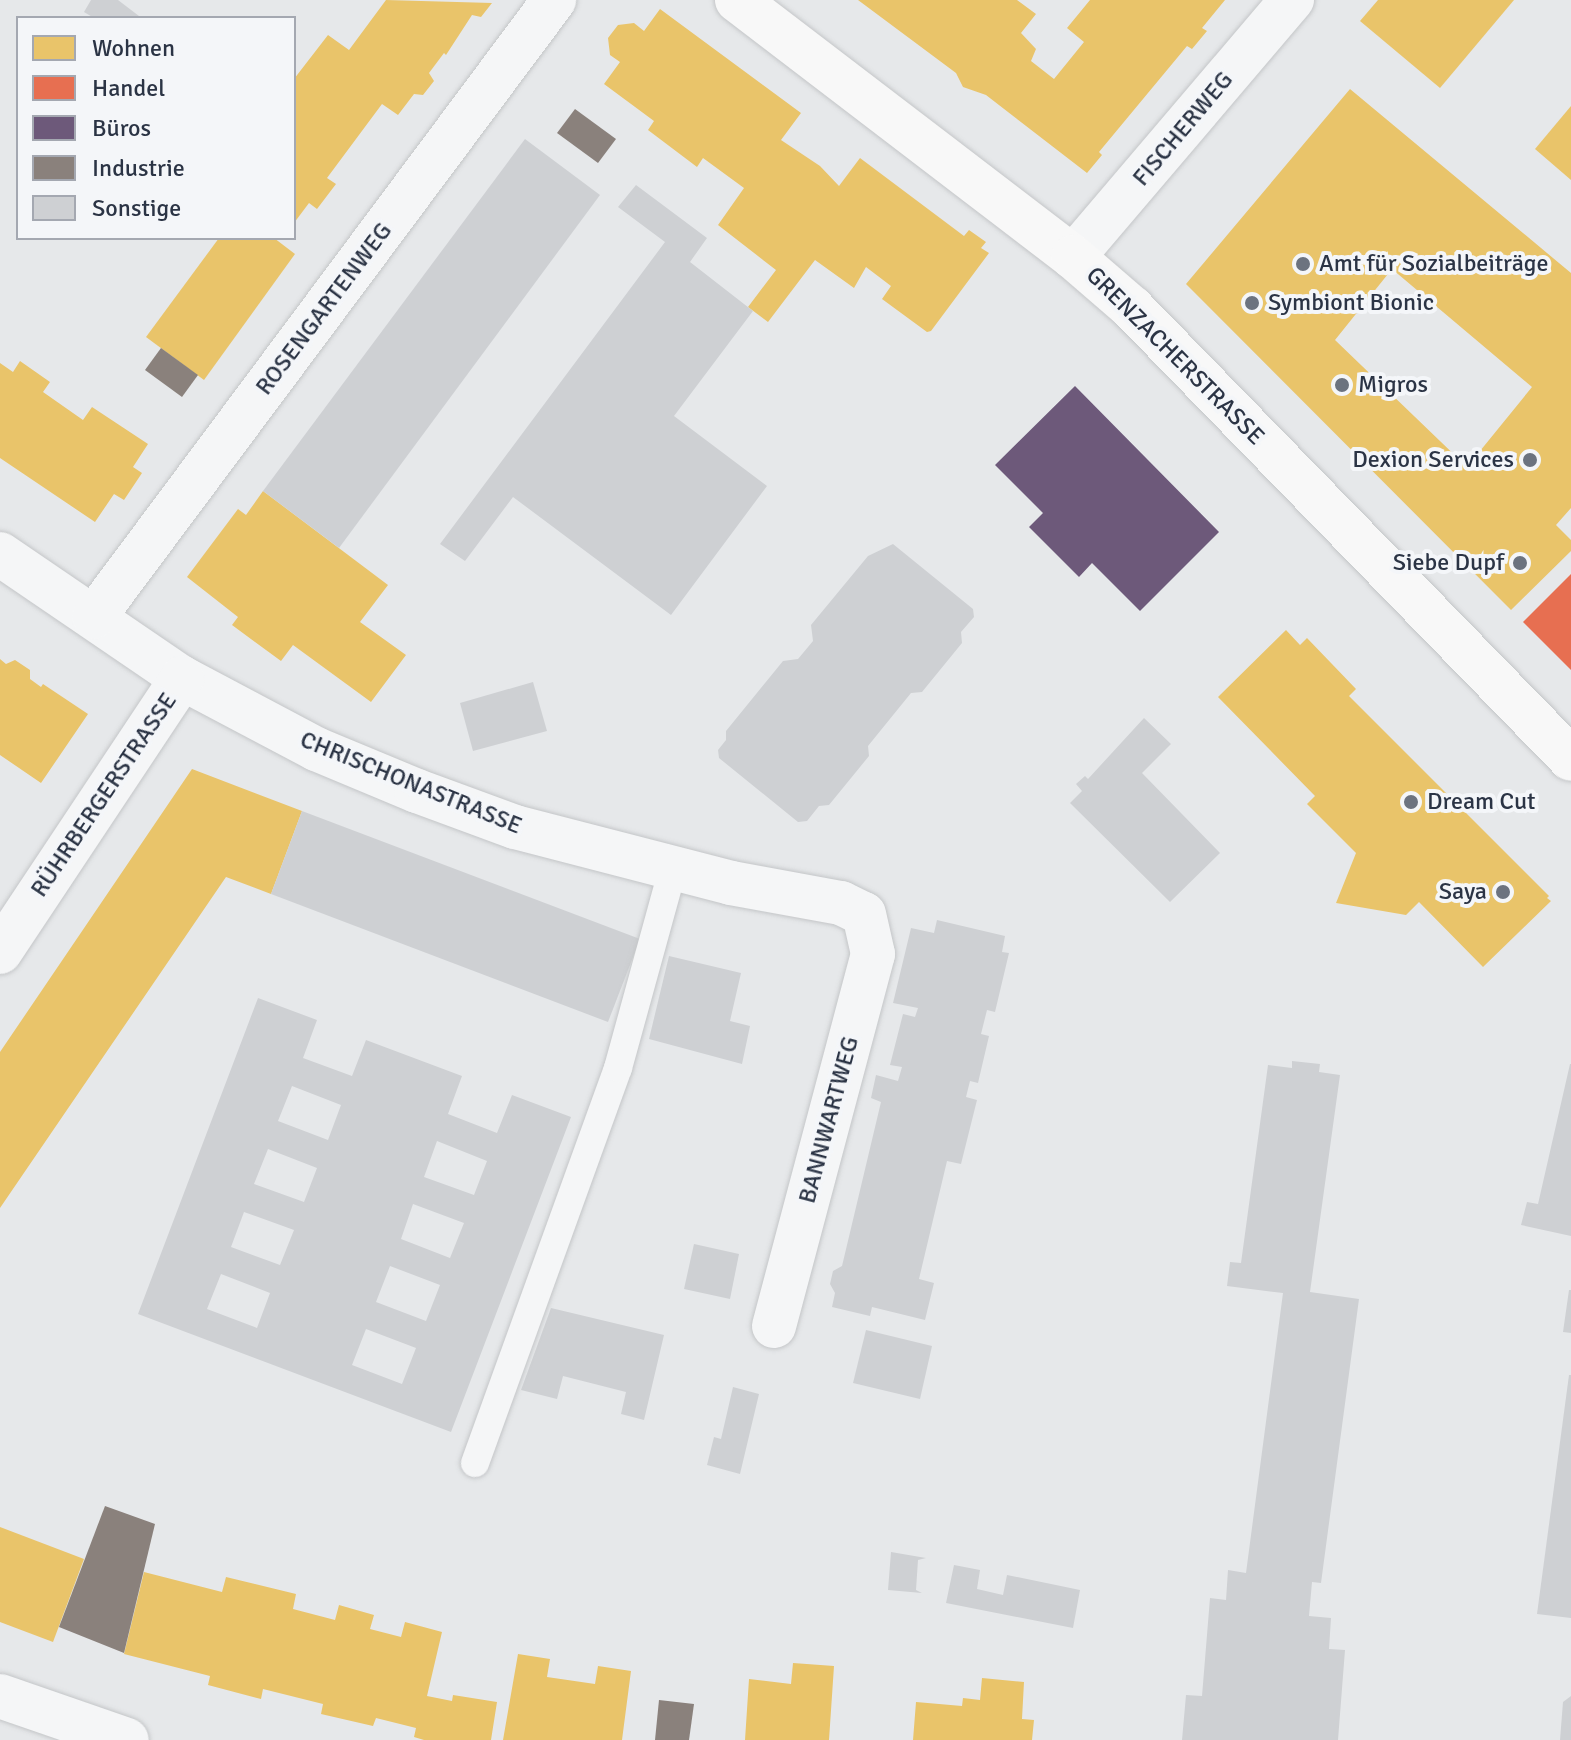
<!DOCTYPE html>
<meta charset="utf-8">
<style>
body{margin:0}
#map{position:relative;width:1571px;height:1740px;overflow:hidden;background:#e6e8ea;font-family:Signika,sans-serif}
div>[style]{position:absolute}
.homes>*{inset:0;background:#e9c46a}
.shops>*{inset:0;background:#e76f51}
.offices>*{inset:0;background:#6d597a}
.industry>*{inset:0;background:#8a817c}
.building>*{inset:0;background:#ced0d3}
.roads{filter:drop-shadow(0 0 2px #c4c6c8) drop-shadow(0 0 2px #c4c6c8)}
.service>*{height:28px;margin:-14px;padding:0 14px;transform-origin:14px;border-radius:14px;background:#f5f6f7}
.minor>*{height:44px;margin:-22px;padding:0 22px;transform-origin:22px;border-radius:22px;background:#f5f6f7}
.secondary>*{height:44px;margin:-22px;padding:0 22px;transform-origin:22px;border-radius:22px;background:#f8f8f8}
.dots>*{width:22px;height:22px;translate:-50% -50%;box-sizing:border-box;border:4px solid #f4f6f9;border-radius:50%}
span{translate:-50% -50%;white-space:nowrap;text-align:center;line-height:1.15;-webkit-text-stroke:8px #f4f6f9;paint-order:stroke}
.street-label{font-size:24px;color:#2b3445}
.poi-label{font-size:24px;color:#2b3445}
.left{translate:0 -50%;text-align:left}
.right{translate:-100% -50%;text-align:right}
.legend{position:absolute;left:16px;top:16px;width:280px;height:224px;box-sizing:border-box;background:#f4f6f9;border:2px solid #a4a8b1;margin:0;padding:10px 14px;list-style:none;font-size:24px;color:#2b3445}
.legend li{display:flex;align-items:center;gap:16px;height:40px}
.legend b{width:40px;border:2px solid #a4a8b1}
</style>
<div id="map">
<div class="homes">
<div style="clip-path:polygon(386px 0,492px 3px,481px 17px,472px 15px,446px 55px,444px 53px,429px 73px,434px 81px,423px 95px,414px 94px,398px 115px,382px 104px,327px 178px,336px 184px,317px 209px,309px 203px,294px 223px,294px 79px,328px 35px,349px 50px)"></div>
<div style="clip-path:polygon(858px 0,1017px 0,1036px 14px,1021px 33px,1036px 49px,1031px 61px,1054px 79px,1084px 42px,1067px 28px,1090px 0,1225px 0,1202px 28px,1207px 31px,1192px 49px,1187px 46px,1099px 152px,1102px 155px,1087px 173px,986px 95px,963px 87px,956px 73px)"></div>
<div style="clip-path:polygon(1378px 0,1514px 0,1440px 88px,1360px 21px)"></div>
<div style="clip-path:polygon(660px 9px,801px 113px,781px 140px,820px 166px,839px 186px,860px 158px,964px 236px,969px 230px,986px 242px,981px 248px,989px 253px,931px 331px,927px 332px,882px 299px,891px 286px,866px 267px,854px 288px,815px 260px,768px 322px,748px 307px,776px 270px,718px 225px,744px 188px,703px 158px,697px 167px,648px 130px,654px 121px,604px 84px,620px 62px,610px 55px,608px 38px,618px 25px,634px 23px,644px 31px)"></div>
<div style="clip-path:polygon(evenodd,1350px 89px,1571px 273px,1571px 508px,1556px 525px,1571px 540px,1571px 551px,1511px 610px,1186px 284px,1350px 89px,1392px 269px,1532px 387px,1467px 467px,1335px 340px,1392px 269px)"></div>
<div style="clip-path:polygon(1571px 106px,1571px 180px,1535px 149px)"></div>
<div style="clip-path:polygon(219px 238px,274px 238px,295px 254px,204px 380px,146px 337px)"></div>
<div style="clip-path:polygon(20px 361px,50px 382px,43px 392px,83px 420px,92px 407px,148px 444px,133px 467px,142px 473px,124px 500px,114px 494px,95px 522px,0 458px,0 363px,13px 372px)"></div>
<div style="clip-path:polygon(263px 491px,388px 585px,360px 622px,406px 655px,371px 702px,293px 645px,281px 661px,232px 625px,238px 617px,187px 577px,238px 509px,246px 515px)"></div>
<div style="clip-path:polygon(1286px 630px,1300px 645px,1307px 638px,1356px 689px,1349px 696px,1549px 896px,1547px 898px,1551px 901px,1483px 967px,1419px 902px,1406px 915px,1336px 903px,1356px 853px,1307px 804px,1315px 796px,1218px 697px)"></div>
<div style="clip-path:polygon(0 659px,6px 664px,15px 660px,30px 670px,30px 679px,41px 687px,43px 684px,88px 714px,41px 783px,0 755px)"></div>
<div style="clip-path:polygon(192px 769px,302px 811px,271px 894px,226px 877px,0 1208px,0 1052px)"></div>
<div style="clip-path:polygon(0 1527px,84px 1559px,53px 1642px,0 1622px)"></div>
<div style="clip-path:polygon(144px 1572px,222px 1592px,226px 1577px,296px 1594px,293px 1609px,335px 1620px,339px 1605px,374px 1615px,370px 1629px,401px 1637px,405px 1622px,442px 1632px,427px 1696px,452px 1701px,453px 1695px,497px 1702px,491px 1740px,424px 1740px,414px 1737px,416px 1728px,376px 1718px,373px 1726px,321px 1714px,323px 1704px,263px 1689px,261px 1699px,208px 1685px,210px 1676px,124px 1654px)"></div>
<div style="clip-path:polygon(518px 1654px,550px 1659px,547px 1677px,595px 1684px,598px 1666px,631px 1671px,622px 1740px,503px 1740px)"></div>
<div style="clip-path:polygon(793px 1663px,834px 1666px,829px 1740px,745px 1740px,749px 1679px,791px 1684px)"></div>
<div style="clip-path:polygon(982px 1678px,1024px 1682px,1022px 1719px,1034px 1720px,1032px 1740px,913px 1740px,916px 1702px,962px 1706px,963px 1698px,980px 1700px)"></div>
</div>
<div class="shops">
<div style="clip-path:polygon(1571px 574px,1571px 670px,1523px 622px)"></div>
</div>
<div class="offices">
<div style="clip-path:polygon(1075px 386px,1219px 532px,1140px 611px,1092px 563px,1079px 577px,1029px 527px,1043px 513px,995px 465px)"></div>
</div>
<div class="industry">
<div style="clip-path:polygon(575px 109px,616px 139px,598px 163px,557px 133px)"></div>
<div style="clip-path:polygon(161px 348px,198px 375px,182px 397px,145px 370px)"></div>
<div style="clip-path:polygon(105px 1506px,155px 1524px,124px 1653px,59px 1627px)"></div>
<div style="clip-path:polygon(659px 1700px,694px 1704px,689px 1740px,655px 1740px)"></div>
</div>
<div class="building">
<div style="clip-path:polygon(91px 0,118px 0,139px 16px,94px 18px,84px 12px)"></div>
<div style="clip-path:polygon(525px 139px,600px 195px,339px 548px,263px 491px)"></div>
<div style="clip-path:polygon(636px 185px,707px 238px,690px 262px,753px 311px,674px 416px,767px 486px,671px 615px,513px 497px,465px 561px,440px 544px,665px 242px,618px 207px)"></div>
<div style="clip-path:polygon(893px 544px,973px 609px,974px 617px,961px 632px,962px 643px,922px 692px,911px 693px,868px 746px,869px 756px,829px 805px,819px 806px,807px 821px,798px 822px,719px 758px,718px 750px,726px 740px,726px 731px,783px 661px,798px 659px,813px 641px,811px 625px,868px 556px)"></div>
<div style="clip-path:polygon(533px 682px,547px 731px,473px 751px,460px 703px)"></div>
<div style="clip-path:polygon(1144px 718px,1171px 744px,1142px 773px,1220px 853px,1170px 902px,1070px 803px,1082px 791px,1076px 784px,1085px 776px,1088px 779px)"></div>
<div style="clip-path:polygon(302px 811px,640px 939px,608px 1022px,271px 894px)"></div>
<div style="clip-path:polygon(937px 920px,1005px 936px,1002px 952px,1009px 953px,995px 1012px,987px 1010px,981px 1034px,989px 1036px,978px 1083px,970px 1081px,966px 1097px,977px 1100px,961px 1164px,947px 1161px,919px 1279px,934px 1283px,925px 1320px,872px 1307px,870px 1316px,832px 1307px,835px 1293px,830px 1284px,833px 1271px,842px 1266px,881px 1102px,871px 1098px,876px 1075px,898px 1081px,902px 1067px,890px 1065px,903px 1014px,915px 1017px,918px 1008px,893px 1003px,911px 928px,934px 933px)"></div>
<div style="clip-path:polygon(669px 956px,741px 973px,730px 1021px,750px 1026px,742px 1064px,649px 1039px)"></div>
<div style="clip-path:polygon(evenodd,258px 998px,317px 1020px,303px 1058px,352px 1076px,366px 1040px,462px 1076px,448px 1114px,497px 1133px,512px 1095px,571px 1117px,451px 1432px,138px 1314px,258px 998px,292px 1086px,341px 1105px,328px 1140px,278px 1121px,292px 1086px,258px 998px,437px 1141px,487px 1161px,474px 1195px,424px 1177px,437px 1141px,258px 998px,268px 1149px,317px 1168px,304px 1202px,254px 1184px,268px 1149px,258px 998px,413px 1204px,464px 1223px,450px 1258px,401px 1239px,413px 1204px,258px 998px,244px 1212px,294px 1230px,280px 1265px,231px 1247px,244px 1212px,258px 998px,390px 1266px,440px 1285px,426px 1321px,376px 1302px,390px 1266px,258px 998px,221px 1274px,270px 1293px,257px 1328px,207px 1309px,221px 1274px,258px 998px,366px 1329px,416px 1348px,402px 1384px,352px 1365px,366px 1329px)"></div>
<div style="clip-path:polygon(1292px 1061px,1320px 1064px,1319px 1072px,1340px 1075px,1310px 1292px,1359px 1299px,1321px 1583px,1312px 1582px,1309px 1616px,1331px 1618px,1329px 1649px,1345px 1650px,1338px 1740px,1182px 1740px,1186px 1695px,1202px 1696px,1210px 1598px,1226px 1600px,1228px 1570px,1246px 1573px,1283px 1293px,1227px 1286px,1230px 1262px,1241px 1263px,1268px 1065px,1292px 1068px)"></div>
<div style="clip-path:polygon(1570px 1064px,1571px 1064px,1571px 1236px,1521px 1225px,1527px 1202px,1538px 1204px)"></div>
<div style="clip-path:polygon(694px 1244px,739px 1254px,730px 1299px,684px 1289px)"></div>
<div style="clip-path:polygon(1569px 1290px,1571px 1290px,1571px 1333px,1563px 1332px)"></div>
<div style="clip-path:polygon(551px 1308px,664px 1335px,644px 1420px,621px 1414px,626px 1392px,563px 1376px,557px 1399px,521px 1390px)"></div>
<div style="clip-path:polygon(866px 1330px,932px 1346px,920px 1399px,853px 1383px)"></div>
<div style="clip-path:polygon(1569px 1375px,1571px 1375px,1571px 1618px,1537px 1614px)"></div>
<div style="clip-path:polygon(733px 1387px,759px 1394px,740px 1474px,707px 1465px,714px 1437px,721px 1439px)"></div>
<div style="clip-path:polygon(891px 1552px,926px 1558px,918px 1560px,916px 1590px,922px 1593px,888px 1590px)"></div>
<div style="clip-path:polygon(954px 1565px,980px 1570px,977px 1589px,1003px 1595px,1007px 1575px,1080px 1590px,1073px 1628px,946px 1603px)"></div>
<div style="clip-path:polygon(1571px 1696px,1571px 1740px,1560px 1740px,1563px 1702px)"></div>
</div>
<div class="roads">
<div class="service">
<div style="left:475px;top:1463px;width:420px;rotate:-70.1deg"></div>
<div style="left:618px;top:1068px;width:206px;rotate:-74.6deg"></div>
</div>
<div class="minor">
<div style="left:1073px;top:257px;width:338px;rotate:-49.6deg"></div>
<div style="left:0;top:554px;width:220px;rotate:34.3deg"></div>
<div style="left:182px;top:678px;width:152px;rotate:27.9deg"></div>
<div style="left:316px;top:749px;width:109px;rotate:22.6deg"></div>
<div style="left:417px;top:791px;width:104px;rotate:20.2deg"></div>
<div style="left:515px;top:827px;width:223px;rotate:14.5deg"></div>
<div style="left:731px;top:883px;width:112px;rotate:10.3deg"></div>
<div style="left:841px;top:903px;width:25px;rotate:26deg"></div>
<div style="left:864px;top:914px;width:41px;rotate:77.3deg"></div>
<div style="left:873px;top:954px;width:385px;rotate:104.9deg"></div>
<div style="left:94px;top:617px;width:770px;rotate:-53.29deg"></div>
<div style="left:0;top:952px;width:329px;rotate:-56.4deg"></div>
<div style="left:0;top:1696px;width:134px;rotate:19.1deg"></div>
</div>
<div class="secondary">
<div style="left:737px;top:0;width:423px;rotate:37.4deg"></div>
<div style="left:1073px;top:257px;width:78px;rotate:40.8deg"></div>
<div style="left:1132px;top:308px;width:629px;rotate:45.77deg"></div>
</div>
</div>
<div class="dots">
<div style="left:1303px;top:264px;background:#6c737f"></div>
<div style="left:1252px;top:303px;background:#6c737f"></div>
<div style="left:1342px;top:385px;background:#6c737f"></div>
<div style="left:1530px;top:460px;background:#6c737f"></div>
<div style="left:1520px;top:563px;background:#6c737f"></div>
<div style="left:1411px;top:802px;background:#6c737f"></div>
<div style="left:1503px;top:892px;background:#6c737f"></div>
</div>
<div class="street-label">
<span style="left:1183px;top:129px;rotate:-50deg">FISCHERWEG</span>
<span style="left:324px;top:309px;rotate:-53deg">ROSENGARTENWEG</span>
<span style="left:1175px;top:356px;rotate:45deg">GRENZACHERSTRASSE</span>
<span style="left:411px;top:783px;rotate:22deg">CHRISCHONASTRASSE</span>
<span style="left:104px;top:795px;rotate:-56deg">RÜHRBERGERSTRASSE</span>
<span style="left:829px;top:1120px;rotate:-75deg">BANNWARTWEG</span>
</div>
<div class="poi-label">
<span class="left" style="left:1319px;top:264px">Amt für Sozialbeiträge</span>
<span class="left" style="left:1268px;top:303px">Symbiont Bionic</span>
<span class="left" style="left:1358px;top:385px">Migros</span>
<span class="right" style="left:1514px;top:460px">Dexion Services</span>
<span class="right" style="left:1504px;top:563px">Siebe Dupf</span>
<span class="left" style="left:1427px;top:802px">Dream Cut</span>
<span class="right" style="left:1487px;top:892px">Saya</span>
</div>
<ul class="legend">
<li><b style="height:22px;background:#e9c46a"></b>Wohnen</li>
<li><b style="height:22px;background:#e76f51"></b>Handel</li>
<li><b style="height:22px;background:#6d597a"></b>Büros</li>
<li><b style="height:22px;background:#8a817c"></b>Industrie</li>
<li><b style="height:22px;background:#ced0d3"></b>Sonstige</li>
</ul>
</div>
